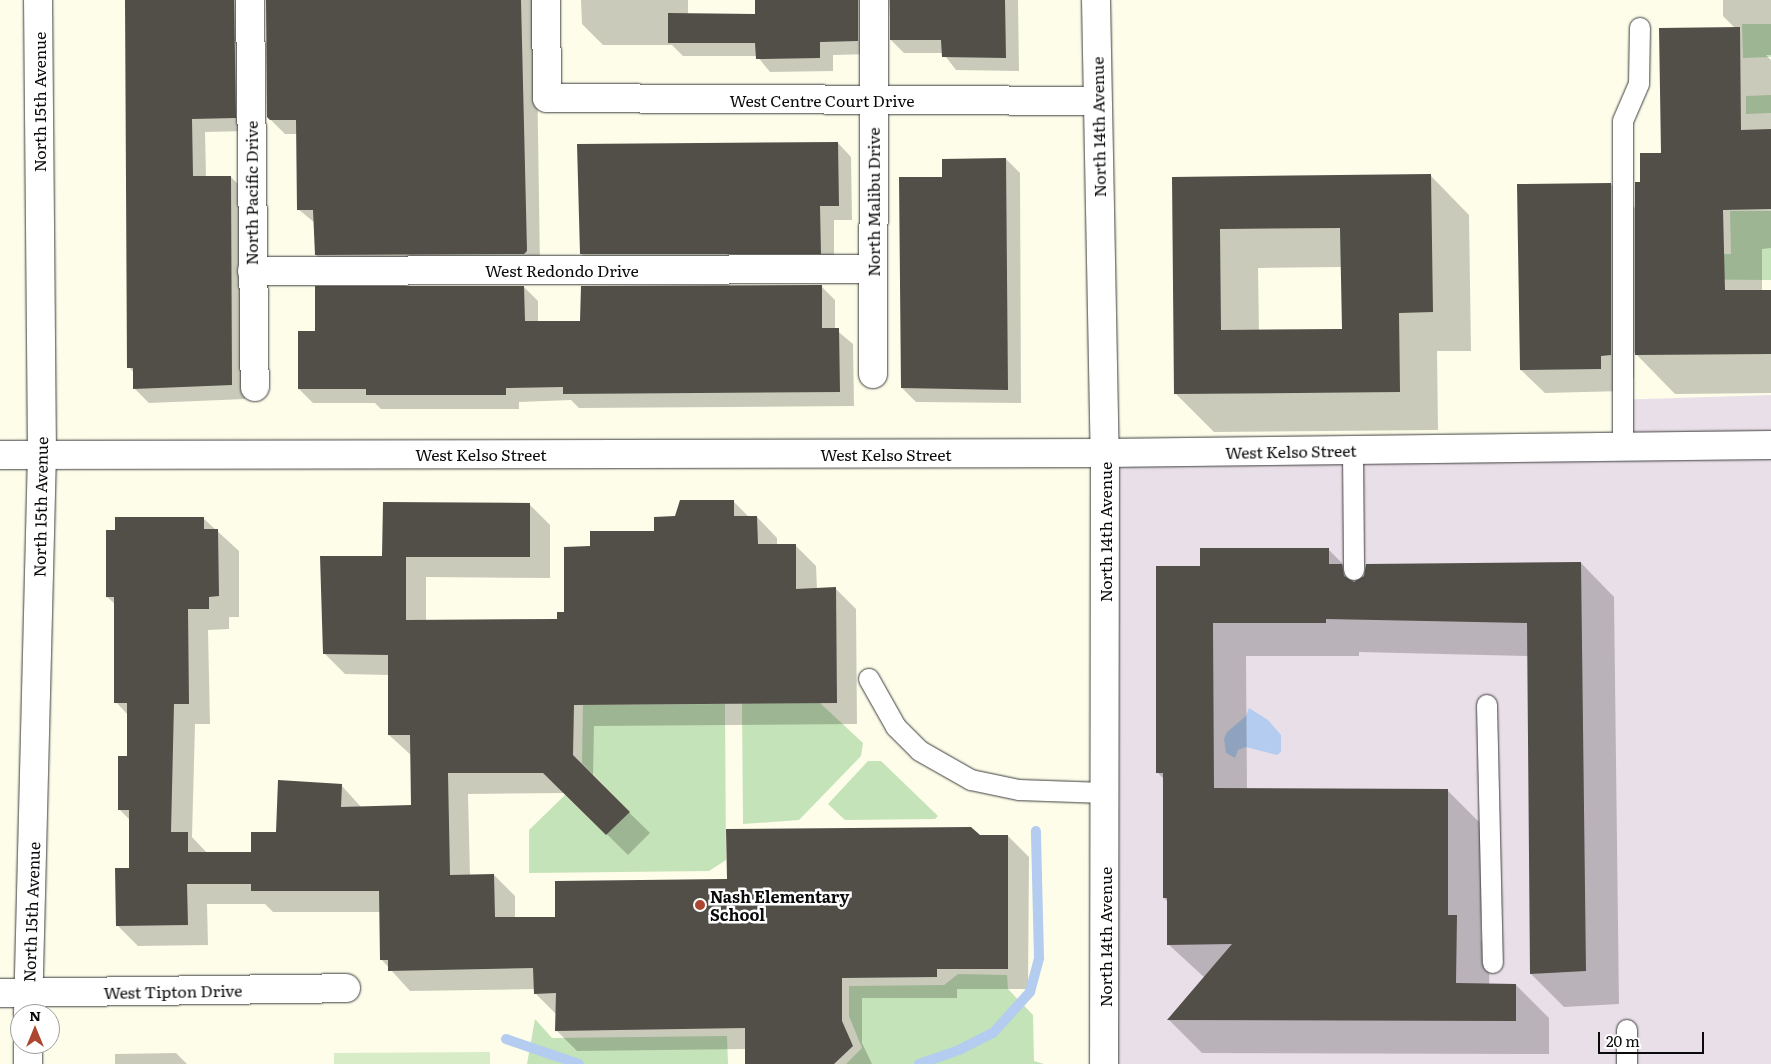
<!DOCTYPE html>
<style>
body{margin:0}
#map{position:relative;width:1771px;height:1064px;overflow:hidden;background:#fdfdea;font-family:Literata,serif}
div>[style]{position:absolute}
.industrial>*{inset:0;background:#e9dfe8}
.green>*{inset:0;background:#c5e3b8}
.pitch>*{inset:0;background:#d8ecc8}
.water>*{inset:0;background:#b3ccef}
.shadow>*{inset:0;background:#0003}
.stream>*{height:10px;margin:-5px;padding:0 5px;transform-origin:5px;border-radius:5px;background:#b3ccef}
.building>*{inset:0;background:#524e48}
.roads{filter:drop-shadow(0 0 1px #3d3d3d) drop-shadow(0 0 1px #3d3d3d)}
.service>*{height:20px;margin:-10px;padding:0 10px;transform-origin:10px;border-radius:10px;background:#fff}
.minor>*{height:28px;margin:-14px;padding:0 14px;transform-origin:14px;border-radius:14px;background:#fff}
.dots>*{width:14px;height:14px;translate:-50% -50%;box-sizing:border-box;border:2px solid #fff;border-radius:50%}
span{translate:-50% -50%;white-space:nowrap;text-align:center;line-height:1.15;-webkit-text-stroke:5px #fff;paint-order:stroke}
.street-label{font-size:16px;color:#0a0a0a}
.poi-label{font-size:16px;color:#0a0a0a;font-weight:700}
.left{translate:0 -50%;text-align:left}
.north{position:absolute;left:10px;top:1004px;width:50px;height:50px;box-sizing:border-box;background:#fff;border:1px solid #9d9d9d;border-radius:50%;rotate:0deg;font-size:14px;font-weight:700;line-height:20px;text-align:center;color:#0a0a0a}
.north::after{content:'';display:block;margin:auto;width:18px;height:22px;background:#ac4631;clip-path:polygon(50% 0,100% 100%,50% 72%,0 100%)}
.scale{position:absolute;left:1598px;top:1032px;width:106px;height:22px;box-sizing:border-box;border:2px solid #0a0a0a;border-top:0;padding-left:6px;font-size:15px;line-height:18px;white-space:nowrap;color:#0a0a0a;-webkit-text-stroke:4px #fff;paint-order:stroke}
</style>
<div id="map">
<div class="industrial">
<div style="clip-path:polygon(1771px 395px,1771px 1064px,1104px 1064px,1105px 453px,1615px 448px,1614px 400px)"></div>
</div>
<div class="green">
<div style="clip-path:polygon(1742px 24px,1771px 24px,1771px 57px,1743px 58px)"></div>
<div style="clip-path:polygon(1771px 95px,1771px 113px,1746px 114px,1746px 96px)"></div>
<div style="clip-path:polygon(1730px 211px,1771px 211px,1771px 280px,1638px 279px,1638px 256px,1731px 254px)"></div>
<div style="clip-path:polygon(742px 703px,820px 703px,863px 743px,861px 756px,799px 820px,743px 824px)"></div>
<div style="clip-path:polygon(725px 704px,726px 860px,709px 871px,529px 873px,529px 830px,565px 795px,606px 835px,630px 812px,582px 763px,583px 705px)"></div>
<div style="clip-path:polygon(868px 761px,881px 761px,938px 816px,935px 819px,845px 820px,828px 804px)"></div>
<div style="clip-path:polygon(958px 974px,1007px 975px,1008px 989px,1033px 1015px,1034px 1061px,1044px 1064px,846px 1064px,862px 1048px,849px 1016px,849px 986px,944px 985px)"></div>
<div style="clip-path:polygon(535px 1019px,552px 1038px,727px 1036px,728px 1064px,527px 1064px)"></div>
</div>
<div class="pitch">
<div style="clip-path:polygon(490px 1052px,490px 1064px,334px 1064px,334px 1053px)"></div>
</div>
<div class="water">
<div style="clip-path:polygon(1249px 708px,1268px 720px,1281px 735px,1281px 752px,1277px 755px,1246px 747px,1238px 750px,1235px 758px,1226px 753px,1224px 739px,1227px 732px,1246px 716px)"></div>
</div>
<div class="shadow">
<div style="clip-path:polygon(127px 0,257px 0,249px 131px,205px 132px,206px 177px,231px 177px,245px 191px,245px 399px,149px 403px,135px 389px,134px 373px,129px 367px)"></div>
<div style="clip-path:polygon(267px 0,536px 0,540px 265px,330px 269px,316px 255px,315px 223px,298px 209px,298px 134px,285px 134px,270px 119px)"></div>
<div style="clip-path:polygon(581px 0,688px 0,688px 15px,756px 15px,756px 0,884px 0,871px 54px,833px 55px,833px 71px,770px 72px,757px 56px,683px 56px,672px 45px,603px 45px,582px 24px)"></div>
<div style="clip-path:polygon(889px 0,1018px 0,1019px 71px,956px 70px,943px 53px,904px 53px,891px 40px)"></div>
<div style="clip-path:polygon(1723px 0,1771px 0,1771px 55px,1766px 55px,1771px 60px,1771px 248px,1762px 249px,1762px 291px,1771px 291px,1771px 393px,1675px 394px,1634px 352px,1634px 378px,1624px 378px,1624px 391px,1545px 393px,1521px 370px,1611px 184px,1636px 209px,1642px 183px,1736px 29px,1723px 16px)"></div>
<div style="clip-path:polygon(838px 143px,851px 157px,852px 220px,834px 220px,834px 267px,595px 268px,581px 254px)"></div>
<div style="clip-path:polygon(1006px 159px,1020px 173px,1021px 403px,916px 402px,902px 388px,943px 178px)"></div>
<div style="clip-path:polygon(evenodd,1431px 176px,1469px 215px,1471px 351px,1437px 351px,1438px 430px,1214px 432px,1175px 393px,1174px 178px,1431px 176px,1342px 267px,1343px 330px,1259px 331px,1258px 268px,1342px 267px)"></div>
<div style="clip-path:polygon(821px 286px,835px 300px,835px 329px,853px 344px,854px 406px,579px 408px,571px 400px,519px 402px,519px 409px,381px 409px,375px 403px,313px 403px,299px 389px,316px 332px,524px 287px,538px 301px,538px 322px,582px 322px)"></div>
<div style="clip-path:polygon(733px 501px,749px 517px,757px 517px,777px 538px,777px 546px,796px 546px,816px 566px,817px 589px,836px 589px,856px 609px,857px 724px,594px 726px,593px 777px,650px 833px,628px 855px,565px 793px,468px 794px,470px 876px,494px 875px,515px 896px,515px 918px,557px 918px,728px 880px,979px 837px,1008px 836px,1029px 857px,1028px 989px,957px 989px,957px 998px,862px 998px,862px 1043px,872px 1064px,747px 1064px,746px 1049px,577px 1051px,556px 1030px,557px 1015px,535px 993px,535px 989px,410px 991px,381px 959px,380px 912px,273px 912px,265px 904px,207px 904px,208px 945px,138px 946px,117px 925px,131px 869px,131px 821px,119px 809px,128px 758px,128px 715px,116px 702px,116px 605px,107px 597px,204px 519px,239px 551px,239px 617px,229px 617px,229px 629px,208px 630px,210px 724px,195px 724px,192px 837px,208px 854px,252px 854px,341px 785px,362px 808px,412px 806px,412px 756px,389px 735px,389px 675px,345px 674px,324px 653px,383px 557px,529px 504px,550px 525px,550px 578px,426px 577px,426px 621px,558px 620px,566px 613px,591px 547px,655px 533px,676px 517px)"></div>
<div style="clip-path:polygon(1328px 549px,1359px 580px,1581px 563px,1614px 597px,1619px 1004px,1564px 1007px,1531px 974px,1529px 656px,1359px 652px,1359px 656px,1246px 656px,1247px 790px,1448px 791px,1481px 824px,1481px 940px,1490px 950px,1489px 985px,1516px 985px,1549px 1018px,1549px 1054px,1202px 1053px,1169px 1020px,1205px 978px,1168px 944px,1168px 902px,1164px 898px,1165px 780px,1158px 773px,1202px 567px)"></div>
<div style="clip-path:polygon(176px 1053px,187px 1064px,115px 1064px,115px 1054px)"></div>
</div>
<div class="stream">
<div style="left:506px;top:1039px;width:77px;rotate:18.9deg"></div>
<div style="left:919px;top:1064px;width:42px;rotate:-19.3deg"></div>
<div style="left:959px;top:1050px;width:38px;rotate:-27deg"></div>
<div style="left:993px;top:1033px;width:55px;rotate:-47.9deg"></div>
<div style="left:1030px;top:992px;width:35px;rotate:-75deg"></div>
<div style="left:1039px;top:958px;width:127px;rotate:-91.4deg"></div>
</div>
<div class="building">
<div style="clip-path:polygon(125px 0,234px 0,236px 118px,192px 119px,193px 176px,231px 176px,232px 385px,133px 389px,133px 368px,127px 368px)"></div>
<div style="clip-path:polygon(266px 0,521px 0,527px 251px,524px 254px,315px 255px,313px 210px,297px 210px,296px 120px,270px 120px,267px 117px)"></div>
<div style="clip-path:polygon(755px 0,858px 0,858px 41px,820px 42px,820px 58px,756px 59px,755px 43px,668px 43px,668px 13px,755px 14px)"></div>
<div style="clip-path:polygon(890px 0,1005px 0,1006px 58px,942px 57px,941px 40px,890px 40px)"></div>
<div style="clip-path:polygon(1740px 27px,1741px 130px,1771px 129px,1771px 209px,1723px 210px,1725px 290px,1771px 290px,1771px 354px,1635px 355px,1635px 182px,1640px 182px,1640px 153px,1661px 153px,1659px 28px)"></div>
<div style="clip-path:polygon(838px 142px,839px 206px,820px 206px,821px 254px,580px 254px,577px 144px)"></div>
<div style="clip-path:polygon(1006px 158px,1008px 390px,901px 388px,899px 177px,942px 177px,942px 159px)"></div>
<div style="clip-path:polygon(evenodd,1431px 174px,1433px 312px,1399px 313px,1400px 392px,1174px 394px,1172px 177px,1431px 174px,1340px 228px,1342px 329px,1221px 330px,1220px 229px,1340px 228px)"></div>
<div style="clip-path:polygon(1611px 183px,1611px 355px,1601px 356px,1601px 369px,1520px 370px,1517px 184px)"></div>
<div style="clip-path:polygon(822px 285px,822px 328px,839px 328px,840px 392px,563px 394px,563px 387px,506px 388px,506px 395px,366px 395px,366px 389px,298px 389px,298px 331px,315px 331px,315px 286px,524px 286px,525px 321px,580px 321px,581px 286px)"></div>
<div style="clip-path:polygon(680px 500px,734px 500px,734px 516px,757px 516px,758px 544px,796px 544px,796px 589px,836px 587px,837px 703px,574px 705px,573px 755px,630px 812px,606px 835px,543px 773px,448px 773px,450px 875px,494px 874px,495px 917px,555px 917px,555px 881px,727px 879px,726px 829px,971px 827px,980px 835px,1008px 835px,1008px 969px,937px 969px,937px 977px,842px 978px,842px 1021px,853px 1046px,834px 1064px,745px 1064px,745px 1028px,555px 1031px,556px 993px,534px 994px,533px 968px,388px 971px,388px 960px,380px 960px,379px 891px,251px 891px,251px 884px,187px 884px,188px 925px,116px 926px,115px 868px,129px 868px,129px 810px,118px 810px,118px 756px,127px 756px,127px 703px,114px 703px,114px 597px,106px 597px,106px 530px,115px 530px,115px 517px,204px 517px,204px 529px,218px 529px,219px 596px,209px 597px,209px 609px,188px 609px,189px 704px,174px 704px,171px 832px,188px 832px,188px 852px,251px 852px,251px 832px,276px 832px,278px 780px,342px 784px,341px 807px,411px 805px,410px 735px,388px 735px,388px 655px,323px 654px,320px 556px,382px 556px,383px 502px,530px 503px,530px 557px,406px 557px,406px 620px,557px 619px,557px 612px,564px 612px,564px 547px,590px 546px,590px 531px,654px 531px,654px 517px,675px 516px)"></div>
<div style="clip-path:polygon(1200px 548px,1329px 548px,1329px 564px,1342px 564px,1344px 576px,1354px 582px,1364px 576px,1366px 564px,1581px 562px,1586px 971px,1530px 974px,1527px 623px,1326px 619px,1326px 623px,1213px 623px,1214px 788px,1448px 789px,1448px 915px,1457px 915px,1456px 983px,1516px 984px,1516px 1021px,1167px 1020px,1232px 944px,1167px 945px,1167px 898px,1163px 898px,1163px 773px,1156px 773px,1156px 566px,1200px 566px)"></div>
</div>
<div class="roads">
<div class="service">
<div style="left:1623px;top:447px;width:326px;rotate:-90deg"></div>
<div style="left:1623px;top:121px;width:40px;rotate:-66.6deg"></div>
<div style="left:1639px;top:84px;width:56px;rotate:-89deg"></div>
<div style="left:1353px;top:450px;width:120px;rotate:89.5deg"></div>
<div style="left:869px;top:679px;width:55px;rotate:60.6deg"></div>
<div style="left:896px;top:727px;width:34px;rotate:45deg"></div>
<div style="left:920px;top:751px;width:59px;rotate:29.6deg"></div>
<div style="left:971px;top:780px;width:49px;rotate:11.8deg"></div>
<div style="left:1019px;top:790px;width:85px;rotate:2deg"></div>
<div style="left:1487px;top:705px;width:258px;rotate:88.7deg"></div>
<div style="left:1627px;top:1030px;width:34px;rotate:90deg"></div>
</div>
<div class="minor">
<div style="left:250px;top:0;width:387px;rotate:89.3deg"></div>
<div style="left:546px;top:0;width:98px;rotate:89.4deg"></div>
<div style="left:547px;top:98px;width:549px;rotate:0.31deg"></div>
<div style="left:1096px;top:0;width:453px;rotate:88.9deg"></div>
<div style="left:1105px;top:453px;width:611px;rotate:90.09deg"></div>
<div style="left:252px;top:271px;width:621px;rotate:-0.18deg"></div>
<div style="left:873px;top:374px;width:374px;rotate:-89.8deg"></div>
<div style="left:0;top:455px;width:1105px;rotate:-0.1deg"></div>
<div style="left:1105px;top:453px;width:666px;rotate:-0.69deg"></div>
<div style="left:0;top:993px;width:346px;rotate:-0.8deg"></div>
<div style="left:28px;top:1014px;width:559px;rotate:-88.57deg"></div>
<div style="left:42px;top:455px;width:455px;rotate:-90.5deg"></div>
<div style="left:28px;top:1064px;width:20px;rotate:-90deg"></div>
</div>
</div>
<div class="dots">
<div style="left:700px;top:905px;background:#ac4631"></div>
</div>
<div class="street-label">
<span style="left:822px;top:100px">West Centre Court Drive</span>
<span style="left:39px;top:102px;rotate:-90deg">North 15th Avenue</span>
<span style="left:1098px;top:127px;rotate:-91deg">North 14th Avenue</span>
<span style="left:251px;top:193px;rotate:-90deg">North Pacific Drive</span>
<span style="left:873px;top:202px;rotate:-90deg">North Malibu Drive</span>
<span style="left:562px;top:270px">West Redondo Drive</span>
<span style="left:1291px;top:451px;rotate:-1deg">West Kelso Street</span>
<span style="left:481px;top:454px">West Kelso Street</span>
<span style="left:886px;top:454px">West Kelso Street</span>
<span style="left:40px;top:507px;rotate:-89deg">North 15th Avenue</span>
<span style="left:1105px;top:532px;rotate:-90deg">North 14th Avenue</span>
<span style="left:31px;top:912px;rotate:-88deg">North 15th Avenue</span>
<span style="left:1105px;top:937px;rotate:-90deg">North 14th Avenue</span>
<span style="left:173px;top:991px;rotate:-1deg">West Tipton Drive</span>
</div>
<div class="poi-label">
<span class="left" style="left:710px;top:905px">Nash Elementary<br>School</span>
</div>
<div class="north">N</div>
<div class="scale">20 m</div>
</div>
